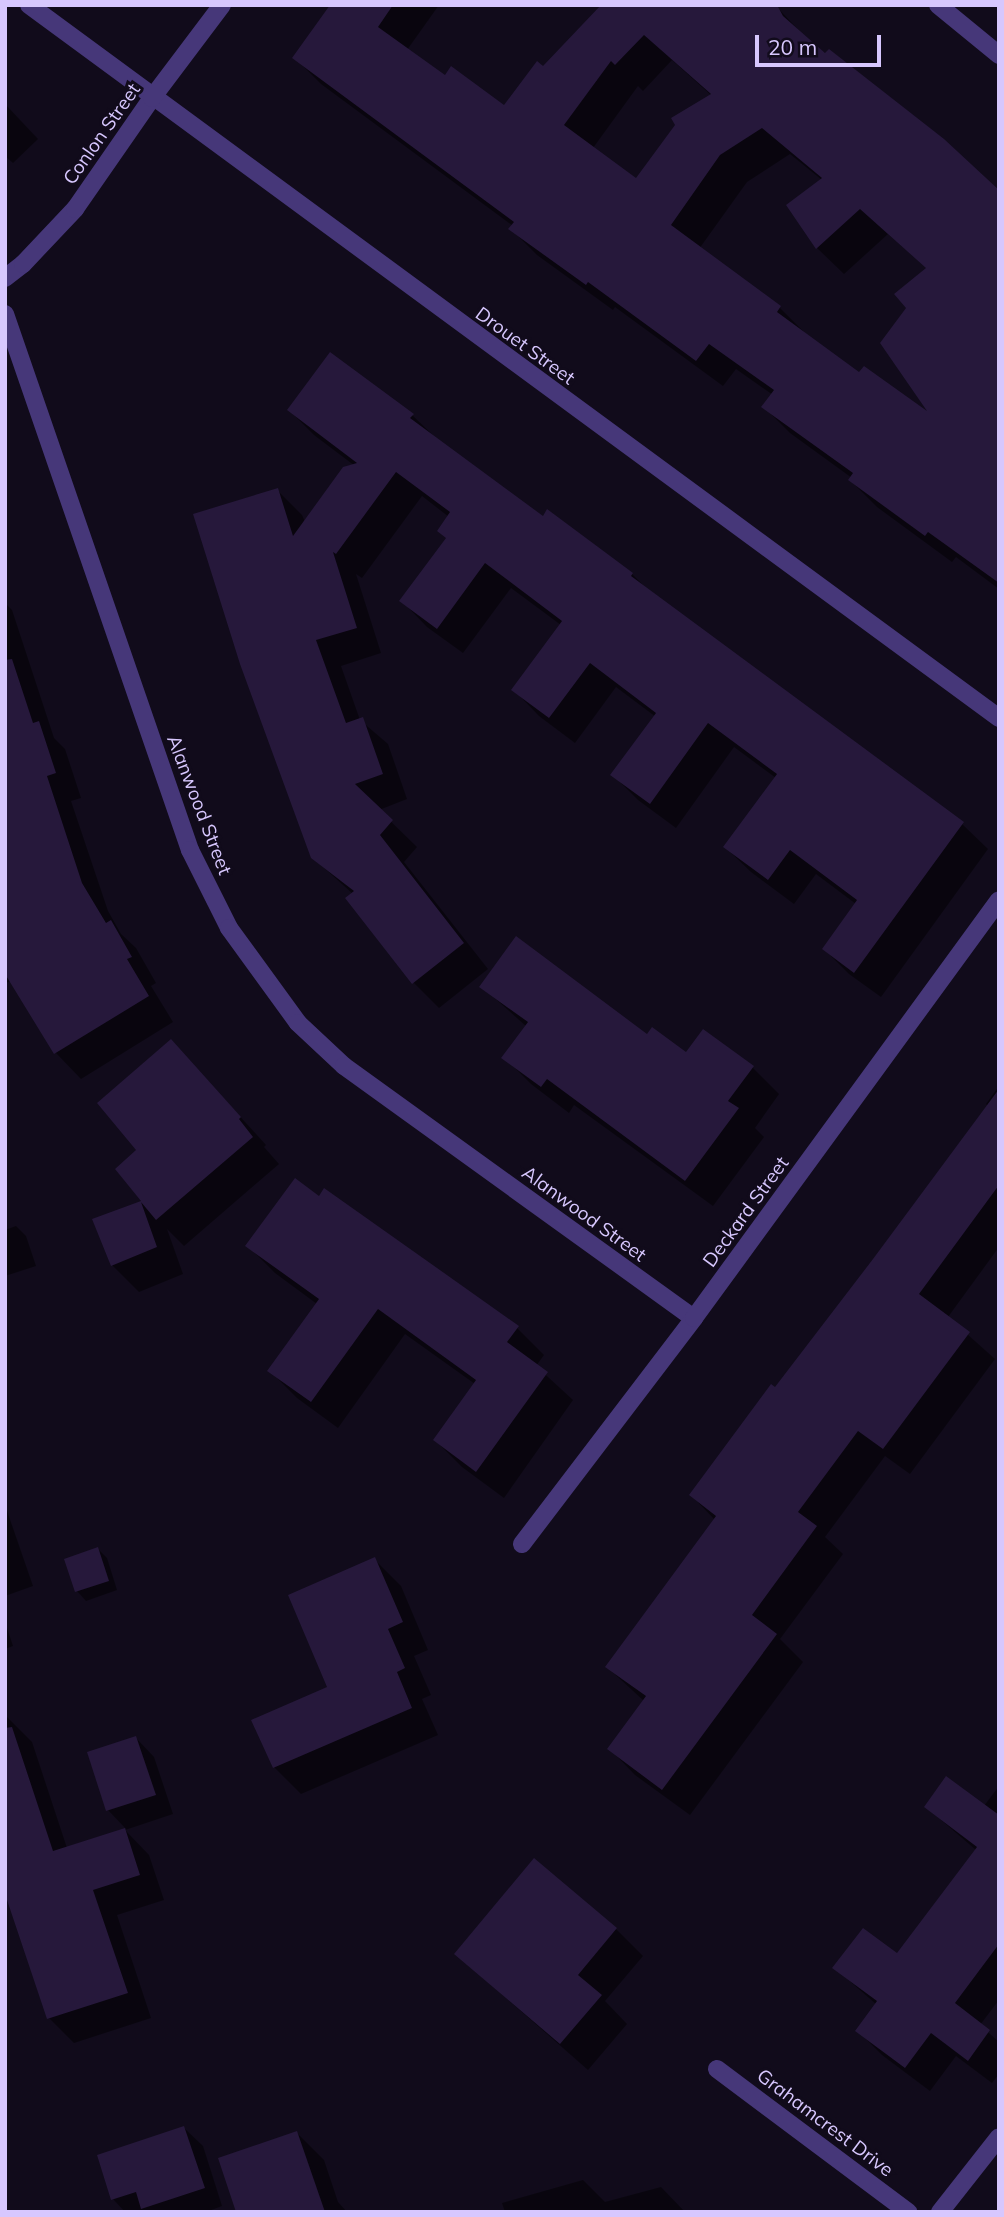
<!DOCTYPE html>
<style>
body{margin:0}
#map{position:relative;width:1004px;height:2217px;overflow:hidden;background:#110b1b;font-family:Mulish,sans-serif}
div>[style]{position:absolute}
.shadow>*{inset:0;background:#0007}
.building>*{inset:0;background:#26183b}
.minor>*{height:18px;margin:-9px;padding:0 9px;transform-origin:9px;border-radius:9px;background:#463779}
span{translate:-50% -50%;white-space:nowrap;text-align:center;line-height:1.15;-webkit-text-stroke:6px #110b1b;paint-order:stroke}
.street-label{font-size:19px;color:#d7c7fe}
.frame{position:absolute;inset:0;border:7px solid #d7c7fe;pointer-events:none}
.scale{position:absolute;left:755px;top:35px;width:126px;height:32px;box-sizing:border-box;border:4px solid #d7c7fe;border-top:0;padding-left:9px;font-size:21px;line-height:24px;white-space:nowrap;color:#d7c7fe;-webkit-text-stroke:5px #110b1b;paint-order:stroke}
</style>
<div id="map">
<div class="shadow">
<div style="clip-path:polygon(evenodd,332px 5px,439px 5px,407px 50px,445px 77px,505px 108px,604px 5px,775px 5px,806px 38px,999px 192px,999px 589px,956px 557px,952px 562px,877px 507px,850px 480px,852px 478px,790px 433px,764px 407px,773px 395px,736px 369px,723px 386px,615px 307px,613px 310px,537px 255px,511px 229px,513px 226px,321px 84px,295px 58px,332px 5px,672px 60px,712px 96px,637px 181px,593px 148px,638px 86px,643px 91px,672px 60px,332px 5px,790px 154px,822px 180px,788px 205px,817px 248px,844px 274px,888px 234px,928px 269px,908px 308px,933px 418px,859px 375px,806px 334px,780px 308px,699px 249px,747px 182px,790px 154px)"></div>
<div style="clip-path:polygon(5px 104px,38px 139px,13px 163px,5px 156px)"></div>
<div style="clip-path:polygon(289px 410px,412px 415px,438px 440px,543px 518px,632px 574px,653px 595px,962px 824px,988px 849px,881px 997px,849px 974px,824px 949px,856px 904px,816px 874px,794px 904px,751px 872px,725px 847px,776px 778px,734px 747px,676px 828px,638px 800px,613px 775px,656px 717px,616px 687px,575px 743px,539px 716px,514px 690px,561px 625px,511px 588px,463px 653px,427px 627px,402px 601px,447px 539px,449px 517px,422px 496px,362px 578px,356px 574px,381px 653px,341px 666px,360px 720px,388px 744px,407px 799px,379px 810px,417px 847px,404px 862px,488px 969px,439px 1008px,414px 983px,348px 899px,353px 894px,312px 857px,277px 490px,302px 515px,305px 522px,355px 466px,314px 435px)"></div>
<div style="clip-path:polygon(5px 603px,12px 610px,54px 738px,65px 749px,81px 798px,71px 801px,108px 911px,121px 934px,136px 948px,156px 983px,151px 986px,173px 1022px,81px 1079px,56px 1053px,12px 981px,5px 983px)"></div>
<div style="clip-path:polygon(481px 986px,687px 1055px,752px 1067px,779px 1094px,755px 1128px,764px 1137px,713px 1206px,574px 1105px,569px 1113px,531px 1084px,504px 1057px,527px 1027px)"></div>
<div style="clip-path:polygon(171px 1041px,266px 1145px,264px 1147px,279px 1164px,184px 1246px,167px 1229px,183px 1274px,139px 1292px,112px 1265px,94px 1220px,144px 1202px)"></div>
<div style="clip-path:polygon(999px 1086px,999px 1247px,948px 1317px,995px 1359px,910px 1474px,885px 1456px,825px 1537px,843px 1554px,780px 1639px,803px 1662px,690px 1815px,635px 1775px,609px 1748px,644px 1701px,607px 1667px,715px 1520px,691px 1495px,776px 1390px,988px 1106px,986px 1104px)"></div>
<div style="clip-path:polygon(16px 1226px,26px 1236px,36px 1266px,5px 1276px,5px 1230px)"></div>
<div style="clip-path:polygon(248px 1246px,517px 1328px,544px 1355px,536px 1366px,573px 1400px,504px 1498px,462px 1467px,435px 1440px,475px 1384px,405px 1334px,338px 1428px,297px 1398px,270px 1371px,317px 1304px,275px 1273px)"></div>
<div style="clip-path:polygon(5px 1505px,33px 1586px,5px 1596px)"></div>
<div style="clip-path:polygon(98px 1549px,107px 1558px,117px 1590px,86px 1601px,77px 1591px)"></div>
<div style="clip-path:polygon(374px 1559px,401px 1586px,428px 1650px,414px 1656px,431px 1695px,422px 1699px,438px 1735px,301px 1794px,274px 1767px,330px 1688px)"></div>
<div style="clip-path:polygon(5px 1622px,13px 1646px,5px 1649px)"></div>
<div style="clip-path:polygon(7px 1717px,32px 1742px,67px 1848px,126px 1829px,108px 1810px,89px 1753px,136px 1738px,154px 1757px,173px 1814px,125px 1830px,149px 1855px,164px 1900px,117px 1915px,151px 2018px,74px 2043px,49px 2018px,5px 1886px)"></div>
<div style="clip-path:polygon(999px 1786px,999px 2000px,980px 2025px,999px 2042px,999px 2074px,992px 2083px,956px 2056px,930px 2091px,882px 2055px,858px 2031px,877px 2005px,835px 1968px,897px 1956px,976px 1850px,926px 1807px,984px 1806px)"></div>
<div style="clip-path:polygon(616px 1929px,643px 1956px,605px 2001px,627px 2024px,588px 2070px,456px 1954px)"></div>
<div style="clip-path:polygon(184px 2128px,203px 2146px,222px 2206px,206px 2212px,125px 2212px,113px 2199px)"></div>
<div style="clip-path:polygon(297px 2133px,324px 2160px,338px 2202px,347px 2212px,238px 2212px)"></div>
<div style="clip-path:polygon(583px 2180px,605px 2202px,661px 2187px,685px 2212px,505px 2212px,502px 2203px)"></div>
</div>
<div class="building">
<div style="clip-path:polygon(evenodd,330px 5px,393px 5px,378px 27px,445px 75px,451px 66px,504px 105px,537px 61px,543px 66px,601px 5px,777px 5px,783px 16px,825px 53px,829px 49px,944px 139px,999px 190px,999px 583px,928px 532px,925px 536px,848px 480px,853px 473px,761px 407px,774px 390px,709px 344px,696px 361px,588px 282px,586px 285px,508px 229px,514px 222px,292px 58px,330px 5px,644px 35px,711px 94px,671px 118px,675px 125px,636px 178px,564px 125px,611px 61px,615px 65px,644px 35px,330px 5px,762px 128px,822px 178px,786px 205px,816px 249px,860px 209px,926px 268px,894px 294px,906px 308px,880px 343px,927px 411px,864px 366px,859px 372px,777px 312px,781px 306px,671px 225px,720px 155px,762px 128px)"></div>
<div style="clip-path:polygon(330px 352px,414px 414px,410px 418px,543px 516px,547px 509px,633px 573px,631px 576px,964px 822px,854px 973px,822px 949px,857px 900px,790px 850px,768px 880px,723px 847px,777px 774px,708px 723px,650px 804px,610px 775px,656px 713px,590px 663px,549px 718px,511px 690px,562px 621px,485px 563px,437px 629px,399px 601px,446px 538px,437px 531px,450px 512px,396px 472px,336px 554px,333px 552px,357px 628px,316px 640px,346px 723px,363px 717px,383px 774px,355px 784px,393px 820px,380px 835px,464px 943px,412px 984px,345px 898px,354px 891px,311px 858px,240px 664px,193px 514px,278px 488px,293px 536px,343px 467px,357px 463px,287px 410px)"></div>
<div style="clip-path:polygon(12px 659px,33px 723px,39px 721px,56px 773px,47px 776px,82px 883px,106px 923px,111px 920px,132px 957px,127px 959px,149px 996px,54px 1054px,5px 974px,5px 660px)"></div>
<div style="clip-path:polygon(516px 936px,647px 1034px,652px 1027px,686px 1052px,703px 1029px,754px 1066px,728px 1101px,739px 1108px,685px 1181px,547px 1079px,541px 1087px,501px 1058px,528px 1022px,479px 987px)"></div>
<div style="clip-path:polygon(171px 1039px,241px 1117px,239px 1119px,253px 1137px,156px 1220px,141px 1202px,157px 1247px,111px 1266px,92px 1219px,141px 1201px,115px 1169px,136px 1150px,97px 1103px)"></div>
<div style="clip-path:polygon(999px 1089px,999px 1185px,919px 1294px,970px 1332px,883px 1449px,858px 1431px,798px 1512px,817px 1526px,752px 1615px,777px 1634px,662px 1790px,607px 1749px,646px 1696px,605px 1667px,716px 1516px,689px 1495px,771px 1384px,775px 1387px,873px 1259px)"></div>
<div style="clip-path:polygon(295px 1178px,319px 1196px,324px 1188px,519px 1326px,507px 1342px,548px 1372px,476px 1472px,433px 1440px,476px 1380px,378px 1309px,311px 1402px,267px 1371px,319px 1299px,245px 1246px)"></div>
<div style="clip-path:polygon(98px 1547px,109px 1581px,75px 1592px,64px 1559px)"></div>
<div style="clip-path:polygon(375px 1557px,403px 1622px,388px 1629px,405px 1668px,397px 1672px,412px 1708px,273px 1768px,251px 1720px,327px 1687px,288px 1595px)"></div>
<div style="clip-path:polygon(12px 1727px,53px 1851px,125px 1828px,140px 1875px,93px 1890px,128px 1993px,47px 2019px,5px 1894px,5px 1728px)"></div>
<div style="clip-path:polygon(136px 1736px,156px 1795px,106px 1811px,87px 1752px)"></div>
<div style="clip-path:polygon(946px 1776px,999px 1815px,999px 1944px,955px 2003px,990px 2030px,968px 2061px,931px 2033px,905px 2068px,855px 2031px,877px 2001px,832px 1968px,863px 1928px,897px 1953px,977px 1847px,924px 1807px)"></div>
<div style="clip-path:polygon(534px 1858px,617px 1928px,578px 1975px,602px 1995px,560px 2044px,454px 1954px)"></div>
<div style="clip-path:polygon(184px 2126px,205px 2188px,141px 2209px,136px 2192px,111px 2200px,97px 2155px)"></div>
<div style="clip-path:polygon(297px 2131px,325px 2212px,236px 2212px,218px 2158px)"></div>
</div>
<div class="minor">
<div style="left:29px;top:5px;width:1204px;rotate:36.32deg"></div>
<div style="left:938px;top:5px;width:79px;rotate:39.3deg"></div>
<div style="left:5px;top:278px;width:23px;rotate:-38deg"></div>
<div style="left:23px;top:264px;width:76px;rotate:-46.6deg"></div>
<div style="left:75px;top:209px;width:135px;rotate:-55.3deg"></div>
<div style="left:152px;top:98px;width:116px;rotate:-53deg"></div>
<div style="left:5px;top:314px;width:567px;rotate:70.96deg"></div>
<div style="left:190px;top:850px;width:87px;rotate:63.4deg"></div>
<div style="left:229px;top:928px;width:117px;rotate:54deg"></div>
<div style="left:298px;top:1023px;width:63px;rotate:43.1deg"></div>
<div style="left:344px;top:1066px;width:431px;rotate:35.8deg"></div>
<div style="left:522px;top:1544px;width:284px;rotate:-52.7deg"></div>
<div style="left:694px;top:1318px;width:517px;rotate:-53.88deg"></div>
<div style="left:717px;top:2069px;width:239px;rotate:36.8deg"></div>
<div style="left:940px;top:2212px;width:95px;rotate:-51.8deg"></div>
</div>
<div class="street-label">
<span style="left:102px;top:134px;rotate:-55deg">Conlon Street</span>
<span style="left:525px;top:346px;rotate:36deg">Drouet Street</span>
<span style="left:199px;top:805px;rotate:69deg">Alanwood Street</span>
<span style="left:746px;top:1212px;rotate:-54deg">Deckard Street</span>
<span style="left:584px;top:1214px;rotate:36deg">Alanwood Street</span>
<span style="left:825px;top:2123px;rotate:37deg">Grahamcrest Drive</span>
</div>
<div class="frame"></div>
<div class="scale">20 m</div>
</div>
